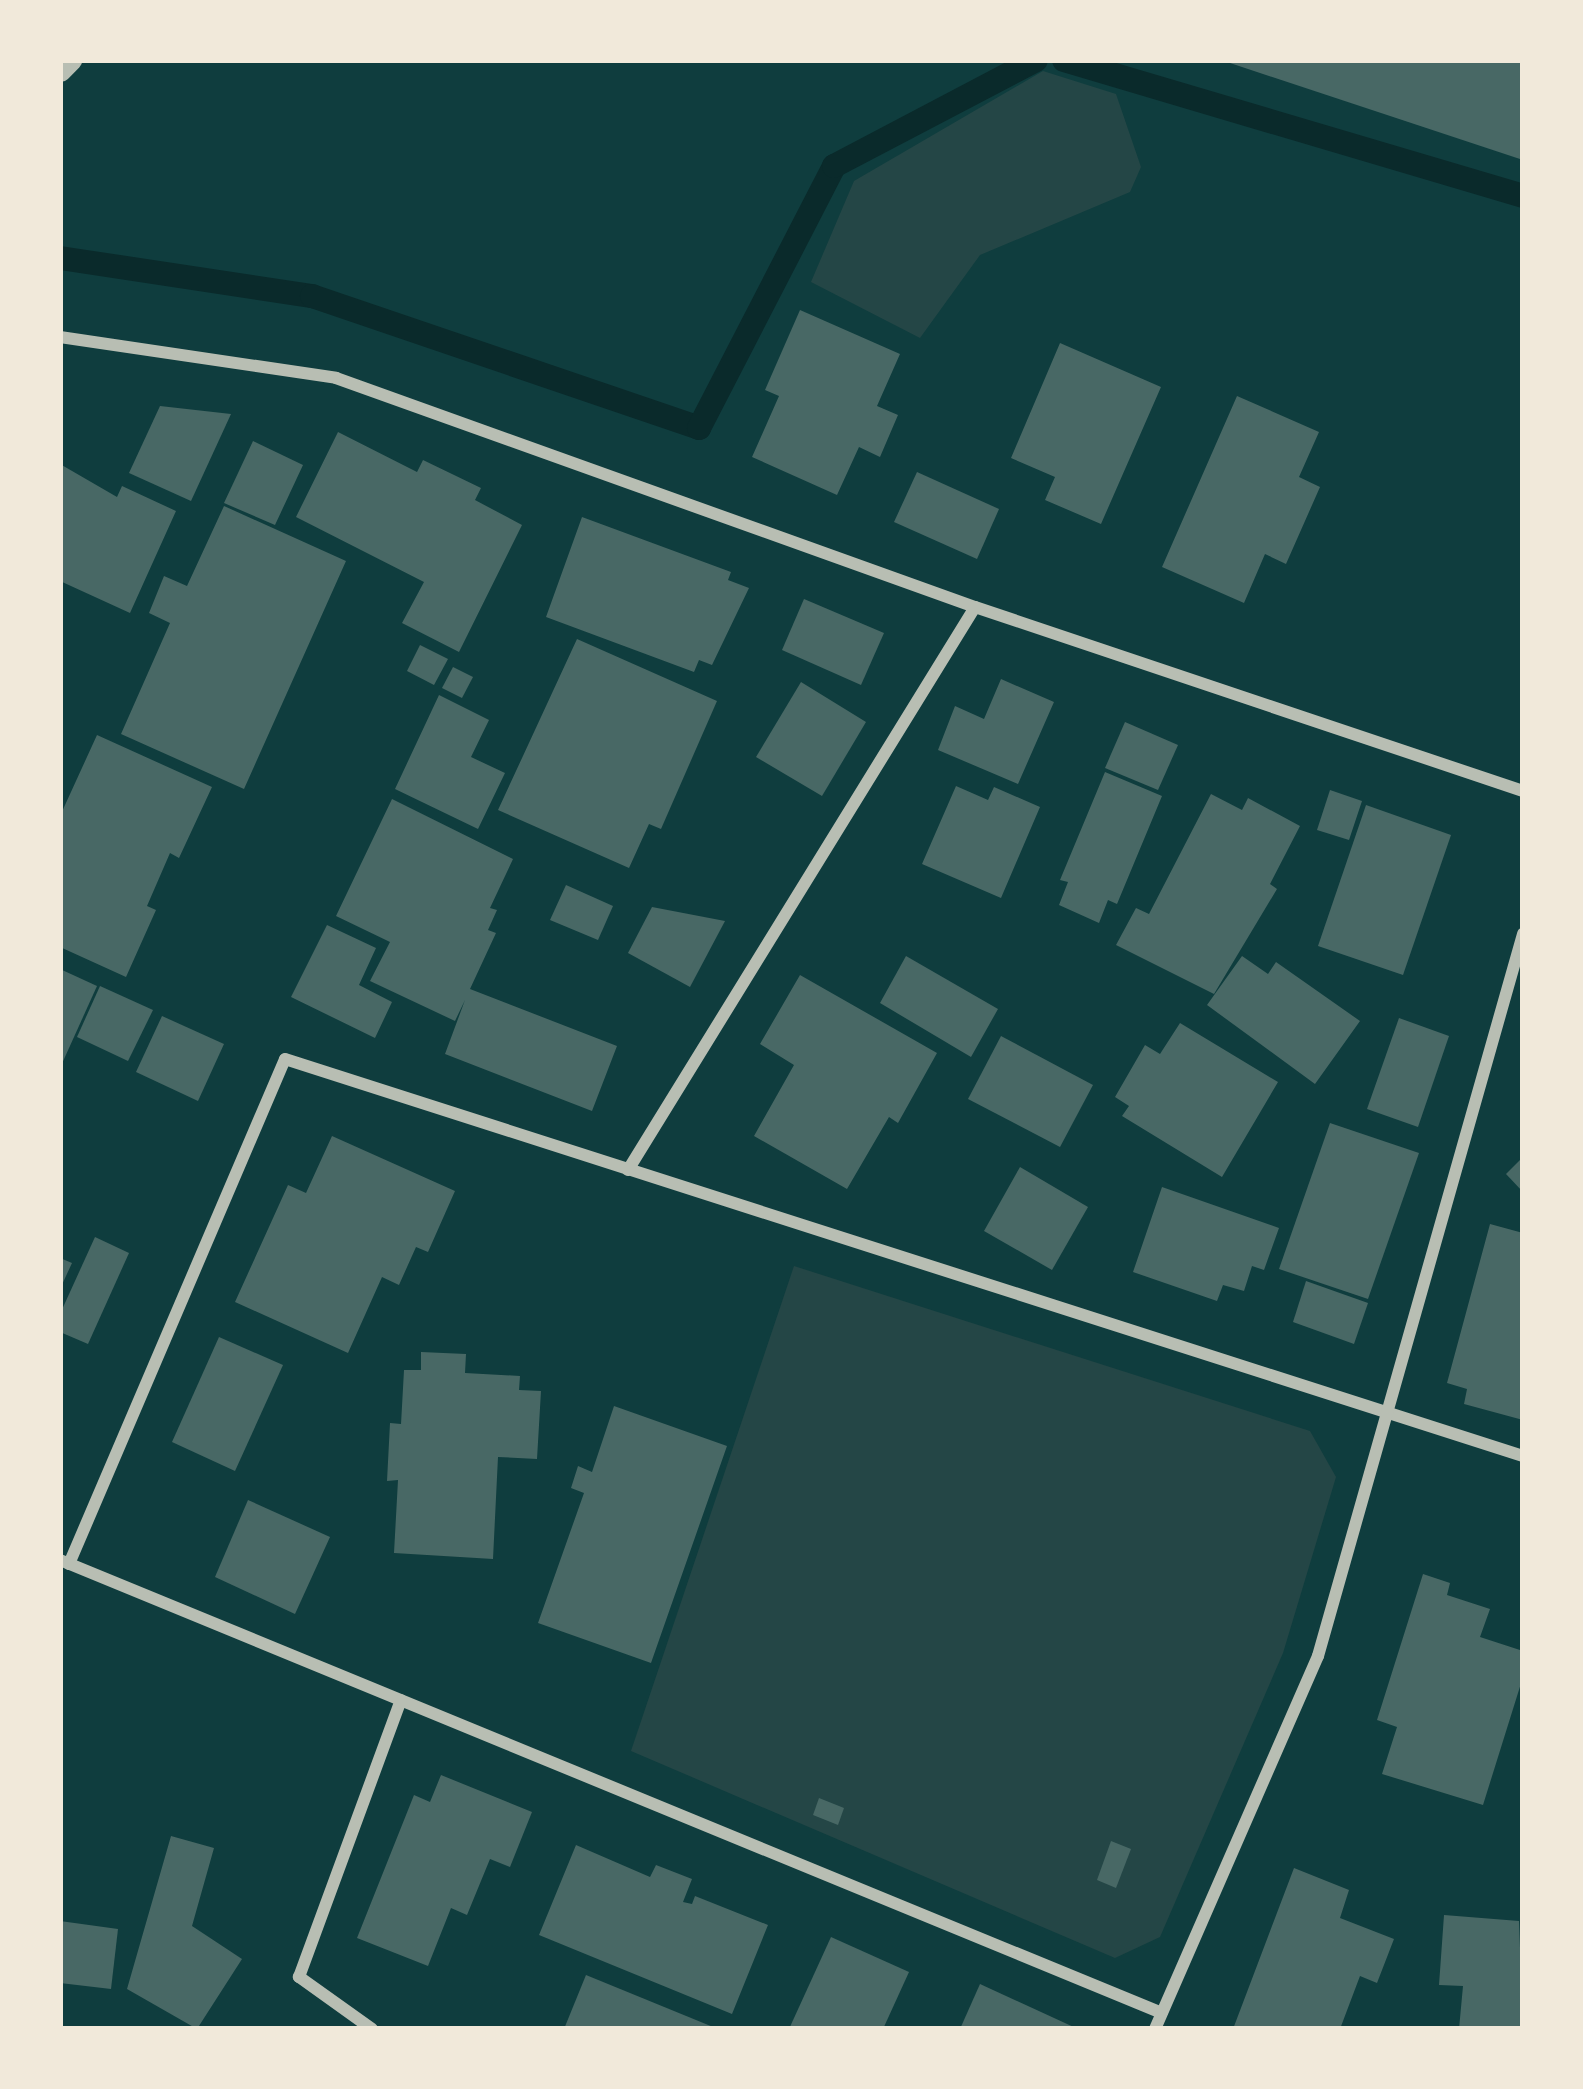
<!DOCTYPE html>
<style>
body{margin:0}
#map{position:relative;width:1583px;height:2089px;overflow:hidden;background:#0f3d3e;font-family:Arial,sans-serif}
div>[style]{position:absolute}
.green>*{inset:0;background:#244646}
.stream>*{height:24px;margin:-12px;padding:0 12px;transform-origin:12px;border-radius:12px;background:#0a2a2b}
.building>*{inset:0;background:#486865}
.minor>*{height:12px;margin:-6px;padding:0 6px;transform-origin:6px;border-radius:6px;background:#b8beb3}
.tertiary>*{height:21px;margin:-10.5px;padding:0 10.5px;transform-origin:10.5px;border-radius:10.5px;background:#b8beb3}
span{translate:-50% -50%;white-space:nowrap;text-align:center;line-height:1.15;-webkit-text-stroke:12px #f1e9da;paint-order:stroke}
.frame{position:absolute;inset:0;border:63px solid #f1e9da;pointer-events:none}
</style>
<div id="map">
<div class="green">
<div style="clip-path:polygon(1043px 71px,1116px 94px,1141px 167px,1130px 192px,980px 255px,920px 338px,811px 282px,854px 181px)"></div>
<div style="clip-path:polygon(794px 1266px,1310px 1431px,1336px 1477px,1283px 1653px,1160px 1937px,1115px 1958px,631px 1751px)"></div>
</div>
<div class="stream">
<div style="left:1064px;top:60px;width:479px;rotate:16.5deg"></div>
<div style="left:60px;top:258px;width:255px;rotate:8.6deg"></div>
<div style="left:312px;top:296px;width:409px;rotate:18.8deg"></div>
<div style="left:699px;top:428px;width:295px;rotate:-62.7deg"></div>
<div style="left:834px;top:166px;width:228px;rotate:-27.7deg"></div>
</div>
<div class="building">
<div style="clip-path:polygon(1224px 60px,1523px 60px,1523px 160px,1224px 61px)"></div>
<div style="clip-path:polygon(800px 310px,900px 354px,877px 406px,898px 415px,880px 457px,859px 447px,837px 495px,752px 457px,779px 396px,765px 390px)"></div>
<div style="clip-path:polygon(1060px 343px,1161px 387px,1101px 524px,1045px 500px,1055px 477px,1011px 458px)"></div>
<div style="clip-path:polygon(1237px 396px,1319px 432px,1299px 477px,1320px 487px,1286px 564px,1265px 554px,1244px 603px,1162px 567px)"></div>
<div style="clip-path:polygon(160px 406px,231px 414px,191px 501px,129px 473px)"></div>
<div style="clip-path:polygon(338px 432px,417px 472px,423px 460px,481px 488px,475px 500px,522px 525px,459px 652px,402px 623px,424px 582px,296px 517px)"></div>
<div style="clip-path:polygon(253px 441px,303px 465px,275px 525px,224px 503px)"></div>
<div style="clip-path:polygon(60px 464px,117px 497px,122px 486px,176px 511px,130px 613px,60px 581px)"></div>
<div style="clip-path:polygon(917px 472px,999px 509px,977px 559px,894px 522px)"></div>
<div style="clip-path:polygon(224px 506px,346px 561px,244px 789px,121px 734px,170px 623px,149px 613px,164px 576px,187px 586px)"></div>
<div style="clip-path:polygon(582px 517px,731px 572px,728px 580px,749px 588px,712px 665px,699px 660px,694px 672px,546px 617px)"></div>
<div style="clip-path:polygon(804px 599px,884px 633px,861px 685px,782px 650px)"></div>
<div style="clip-path:polygon(577px 639px,717px 701px,661px 829px,649px 824px,629px 868px,498px 810px)"></div>
<div style="clip-path:polygon(420px 645px,448px 659px,434px 685px,407px 671px)"></div>
<div style="clip-path:polygon(453px 667px,473px 677px,462px 698px,442px 688px)"></div>
<div style="clip-path:polygon(1001px 679px,1054px 702px,1018px 784px,938px 750px,955px 706px,984px 719px)"></div>
<div style="clip-path:polygon(801px 682px,866px 722px,822px 796px,756px 757px)"></div>
<div style="clip-path:polygon(439px 695px,489px 720px,471px 757px,505px 773px,478px 829px,395px 789px)"></div>
<div style="clip-path:polygon(1125px 722px,1178px 745px,1158px 790px,1105px 768px)"></div>
<div style="clip-path:polygon(97px 735px,212px 787px,179px 858px,170px 853px,147px 906px,156px 910px,126px 977px,60px 947px,60px 816px)"></div>
<div style="clip-path:polygon(1105px 772px,1162px 796px,1117px 904px,1108px 900px,1099px 923px,1059px 905px,1068px 882px,1060px 880px)"></div>
<div style="clip-path:polygon(956px 786px,988px 800px,994px 787px,1040px 807px,1001px 898px,922px 864px)"></div>
<div style="clip-path:polygon(1330px 790px,1362px 801px,1349px 840px,1317px 830px)"></div>
<div style="clip-path:polygon(1211px 794px,1242px 810px,1248px 798px,1300px 826px,1270px 884px,1277px 889px,1214px 994px,1116px 945px,1136px 908px,1149px 914px)"></div>
<div style="clip-path:polygon(392px 799px,513px 859px,490px 908px,497px 910px,488px 930px,496px 933px,470px 989px,617px 1046px,592px 1111px,445px 1054px,465px 1000px,455px 1021px,370px 981px,390px 942px,336px 916px)"></div>
<div style="clip-path:polygon(1366px 805px,1451px 835px,1403px 975px,1318px 946px)"></div>
<div style="clip-path:polygon(566px 885px,613px 906px,598px 940px,550px 920px)"></div>
<div style="clip-path:polygon(652px 907px,725px 921px,690px 987px,628px 953px)"></div>
<div style="clip-path:polygon(327px 925px,376px 948px,359px 985px,392px 1002px,375px 1038px,291px 997px)"></div>
<div style="clip-path:polygon(906px 956px,998px 1009px,971px 1057px,880px 1003px)"></div>
<div style="clip-path:polygon(1242px 956px,1268px 974px,1276px 962px,1360px 1021px,1315px 1084px,1207px 1005px)"></div>
<div style="clip-path:polygon(60px 969px,97px 986px,60px 1068px)"></div>
<div style="clip-path:polygon(800px 975px,937px 1053px,898px 1123px,889px 1117px,847px 1189px,754px 1136px,794px 1065px,760px 1044px)"></div>
<div style="clip-path:polygon(100px 986px,153px 1010px,128px 1061px,77px 1037px)"></div>
<div style="clip-path:polygon(162px 1016px,224px 1044px,198px 1101px,136px 1072px)"></div>
<div style="clip-path:polygon(1399px 1018px,1449px 1036px,1418px 1127px,1367px 1109px)"></div>
<div style="clip-path:polygon(1180px 1023px,1278px 1082px,1222px 1177px,1122px 1116px,1129px 1106px,1115px 1097px,1145px 1045px,1160px 1054px)"></div>
<div style="clip-path:polygon(1001px 1036px,1093px 1085px,1060px 1147px,968px 1099px)"></div>
<div style="clip-path:polygon(1330px 1123px,1419px 1153px,1368px 1299px,1279px 1269px)"></div>
<div style="clip-path:polygon(332px 1136px,455px 1191px,428px 1252px,416px 1247px,399px 1285px,382px 1277px,348px 1353px,235px 1302px,288px 1185px,306px 1193px)"></div>
<div style="clip-path:polygon(1523px 1157px,1523px 1192px,1506px 1174px)"></div>
<div style="clip-path:polygon(1020px 1167px,1088px 1207px,1052px 1270px,984px 1231px)"></div>
<div style="clip-path:polygon(1162px 1187px,1279px 1228px,1264px 1270px,1252px 1266px,1244px 1291px,1223px 1285px,1217px 1301px,1133px 1272px)"></div>
<div style="clip-path:polygon(1490px 1224px,1523px 1233px,1523px 1420px,1464px 1404px,1467px 1389px,1447px 1383px)"></div>
<div style="clip-path:polygon(95px 1237px,129px 1253px,88px 1344px,60px 1332px,60px 1314px)"></div>
<div style="clip-path:polygon(60px 1258px,72px 1263px,60px 1289px)"></div>
<div style="clip-path:polygon(1306px 1281px,1368px 1303px,1354px 1344px,1293px 1322px)"></div>
<div style="clip-path:polygon(219px 1337px,283px 1365px,235px 1471px,172px 1442px)"></div>
<div style="clip-path:polygon(421px 1352px,466px 1354px,465px 1373px,520px 1376px,519px 1390px,541px 1391px,537px 1459px,498px 1457px,493px 1559px,394px 1553px,398px 1480px,387px 1481px,390px 1423px,401px 1424px,404px 1370px,421px 1370px)"></div>
<div style="clip-path:polygon(614px 1406px,727px 1446px,651px 1663px,538px 1623px,584px 1493px,571px 1488px,578px 1466px,592px 1472px)"></div>
<div style="clip-path:polygon(248px 1500px,330px 1537px,295px 1614px,215px 1577px)"></div>
<div style="clip-path:polygon(1423px 1574px,1450px 1583px,1447px 1595px,1490px 1609px,1480px 1637px,1523px 1651px,1523px 1677px,1483px 1805px,1382px 1774px,1397px 1727px,1377px 1720px)"></div>
<div style="clip-path:polygon(441px 1775px,532px 1812px,510px 1867px,490px 1859px,467px 1915px,451px 1908px,428px 1966px,357px 1938px,414px 1795px,430px 1802px)"></div>
<div style="clip-path:polygon(819px 1798px,844px 1808px,838px 1825px,813px 1815px)"></div>
<div style="clip-path:polygon(171px 1836px,214px 1848px,192px 1926px,242px 1959px,197px 2029px,127px 1989px)"></div>
<div style="clip-path:polygon(1111px 1841px,1131px 1849px,1116px 1888px,1097px 1880px)"></div>
<div style="clip-path:polygon(576px 1845px,650px 1877px,656px 1865px,692px 1879px,683px 1902px,692px 1904px,695px 1896px,768px 1925px,732px 2014px,539px 1935px)"></div>
<div style="clip-path:polygon(1294px 1868px,1349px 1890px,1340px 1918px,1394px 1939px,1377px 1983px,1360px 1976px,1340px 2029px,1233px 2029px)"></div>
<div style="clip-path:polygon(1444px 1915px,1519px 1921px,1523px 2029px,1459px 2029px,1463px 1986px,1439px 1985px)"></div>
<div style="clip-path:polygon(60px 1921px,118px 1929px,111px 1989px,60px 1983px)"></div>
<div style="clip-path:polygon(831px 1937px,909px 1972px,883px 2029px,789px 2029px)"></div>
<div style="clip-path:polygon(586px 1975px,718px 2029px,564px 2029px)"></div>
<div style="clip-path:polygon(980px 1984px,1078px 2029px,960px 2029px)"></div>
</div>
<div class="minor">
<div style="left:60px;top:337px;width:279px;rotate:8.4deg"></div>
<div style="left:336px;top:378px;width:679px;rotate:19.72deg"></div>
<div style="left:975px;top:607px;width:578px;rotate:18.56deg"></div>
<div style="left:628px;top:1170px;width:661px;rotate:-58.35deg"></div>
<div style="left:60px;top:1560px;width:1191px;rotate:22.35deg"></div>
<div style="left:69px;top:1564px;width:549px;rotate:-66.84deg"></div>
<div style="left:285px;top:1059px;width:1300px;rotate:17.78deg"></div>
<div style="left:372px;top:2029px;width:90px;rotate:-144.5deg"></div>
<div style="left:299px;top:1977px;width:295px;rotate:-69.8deg"></div>
<div style="left:1155px;top:2029px;width:407px;rotate:-66.4deg"></div>
<div style="left:1318px;top:1656px;width:751px;rotate:-74.15deg"></div>
</div>
<div class="tertiary">
<div style="left:60px;top:71px;width:16px;rotate:-45deg"></div>
</div>
<div class="frame"></div>
</div>
